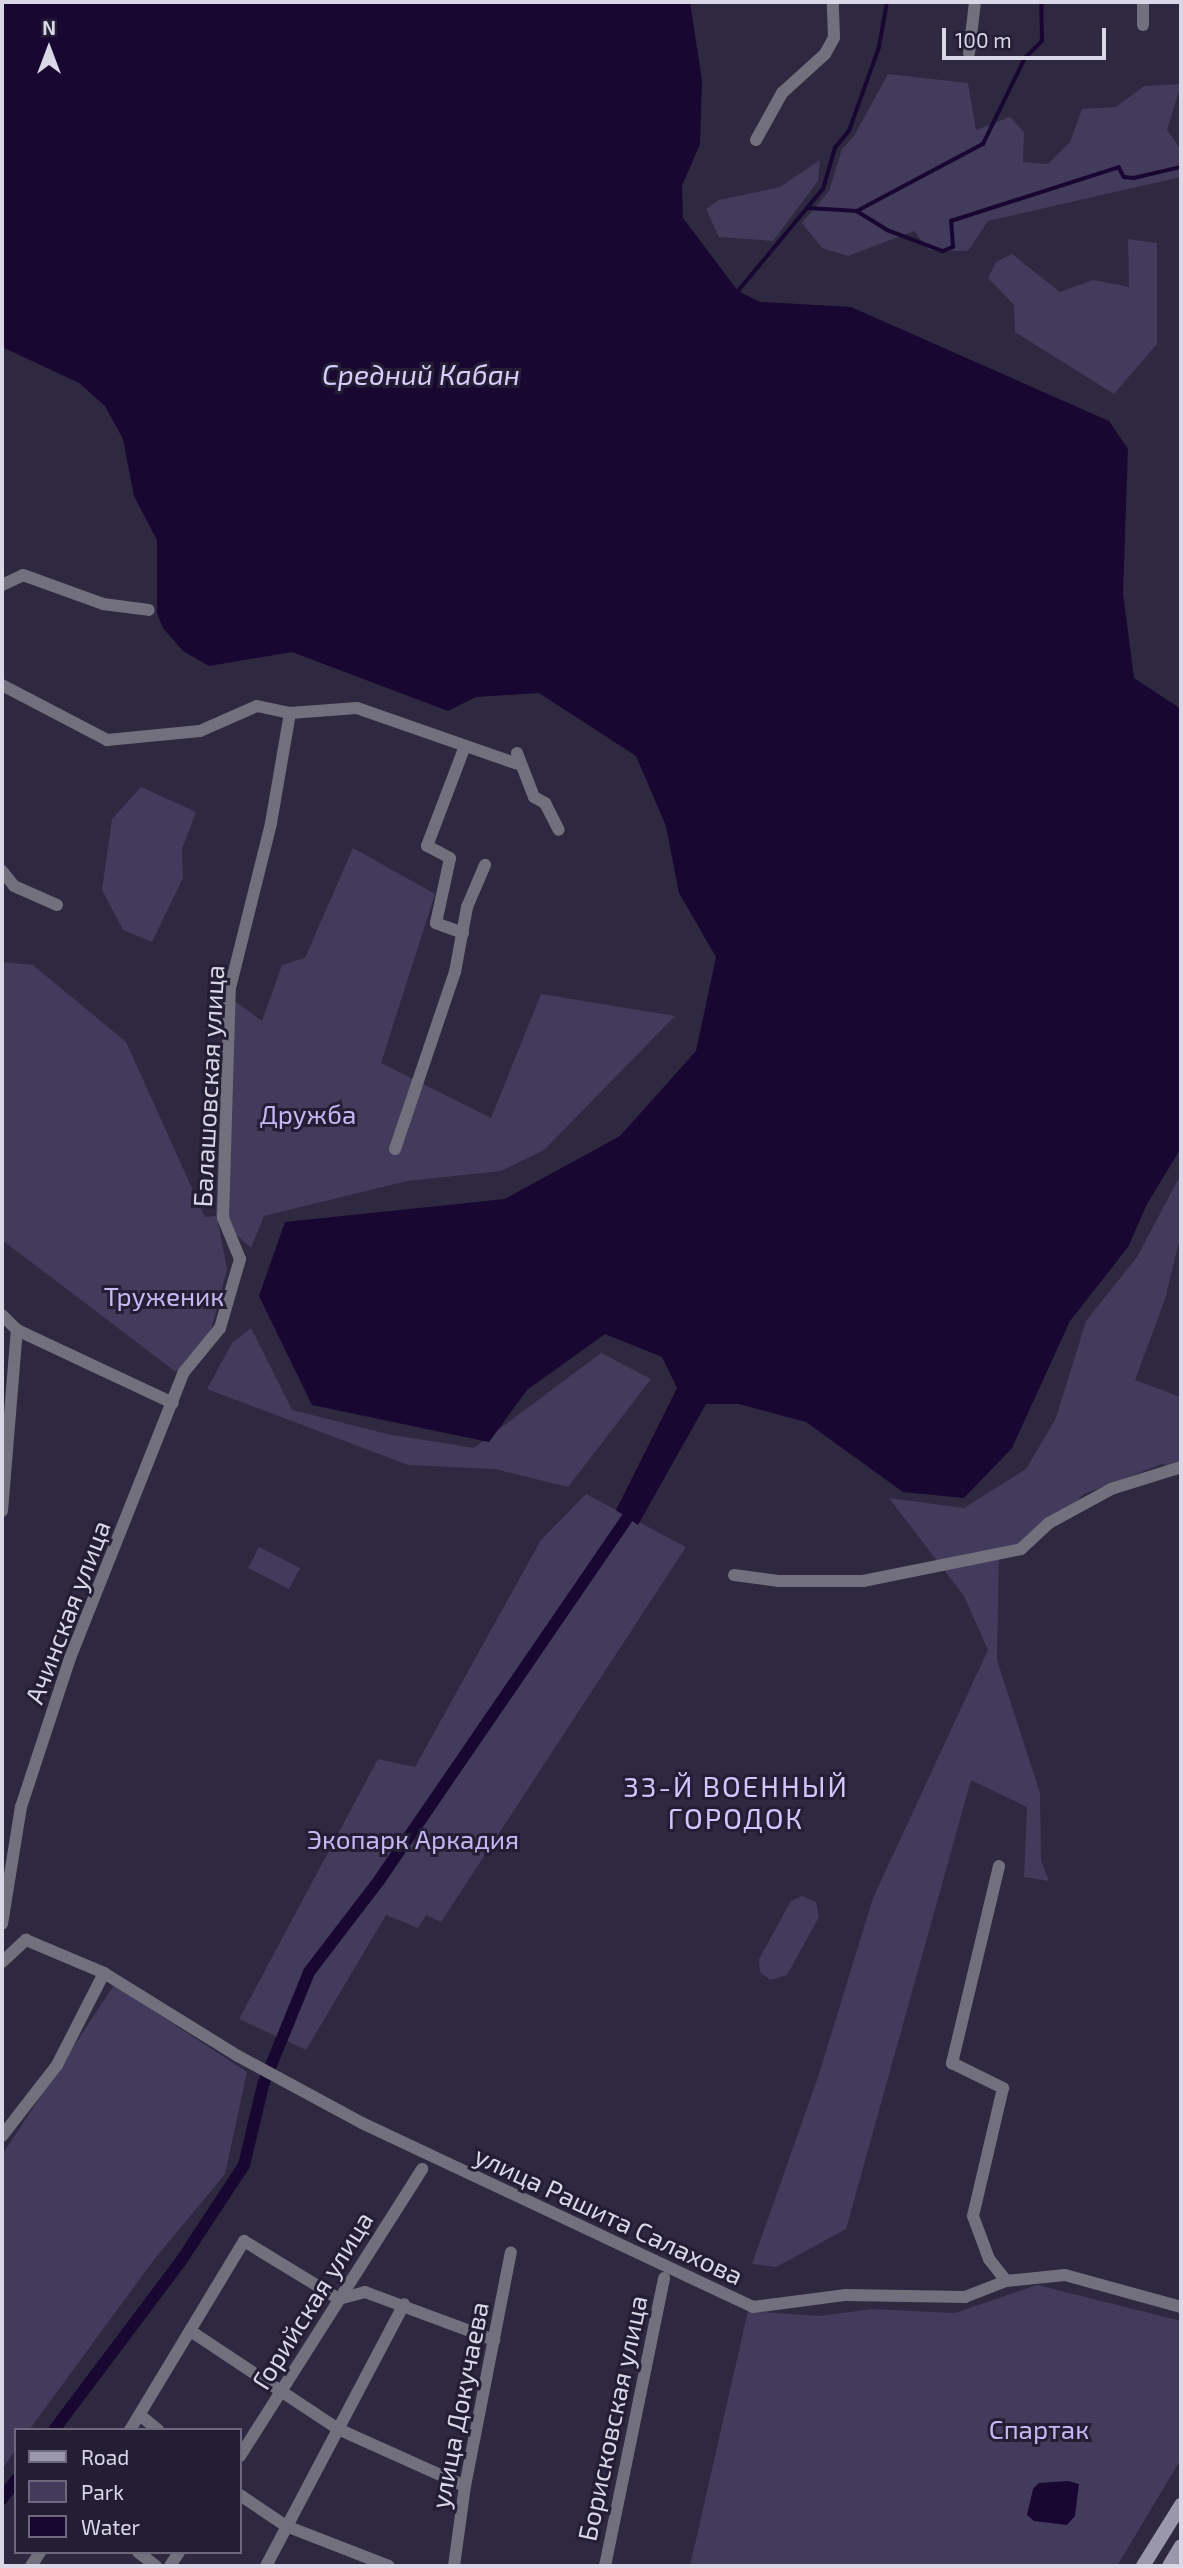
<!DOCTYPE html>
<meta charset="utf-8">
<style>
body{margin:0}
#map{position:relative;width:1183px;height:2568px;overflow:hidden;background:#2e2840;font-family:"Exo 2",sans-serif}
div>[style]{position:absolute}
.green>*{inset:0;background:#433b5b}
.water>*{inset:0;background:#170731}
.stream>*{height:3.5px;margin:-1.75px;padding:0 1.75px;transform-origin:1.75px;border-radius:1.75px;background:#170731}
.canal>*{height:12px;margin:-6px;padding:0 6px;transform-origin:6px;border-radius:6px;background:#170731}
.street>*{height:12px;margin:-6px;padding:0 6px;transform-origin:6px;border-radius:6px;background:#73707d}
.secondary>*{height:14px;margin:-7px;padding:0 7px;transform-origin:7px;border-radius:7px;background:#9a96ab}
span{translate:-50% -50%;white-space:nowrap;text-align:center;line-height:1.15;-webkit-text-stroke:6px #241e35;paint-order:stroke}
.street-label{font-size:26px;color:#dad7e7}
.park-label{font-size:26px;color:#c6b7f4}
.water-label{font-size:28px;color:#d8cdfc;font-style:italic}
.neighbourhood-label{font-size:28px;color:#d3c6ff;letter-spacing:2px}
.frame{position:absolute;inset:0;border:4px solid #dad7e7;pointer-events:none}
.legend{position:absolute;left:14px;top:2428px;width:228px;height:126px;box-sizing:border-box;background:#241e35;border:2px solid #6d687c;margin:0;padding:9px 12px;list-style:none;font-size:21px;color:#dad7e7}
.legend li{display:flex;align-items:center;gap:14px;height:35px}
.legend b{width:35px;border:2px solid #6d687c}
.north{position:absolute;left:14px;top:14px;width:70px;height:70px;-webkit-text-stroke:5px #241e35;paint-order:stroke;rotate:0deg;font-size:19px;font-weight:700;line-height:28px;text-align:center;color:#dad7e7}
.north::after{content:'';display:block;margin:auto;width:24px;height:32px;background:#dad7e7;clip-path:polygon(50% 0,100% 100%,50% 72%,0 100%)}
.scale{position:absolute;left:942px;top:28px;width:164px;height:32px;box-sizing:border-box;border:4px solid #dad7e7;border-top:0;padding-left:9px;font-size:21px;line-height:24px;white-space:nowrap;color:#dad7e7;-webkit-text-stroke:5px #241e35;paint-order:stroke}
</style>
<div id="map">
<div class="green">
<div style="clip-path:polygon(888px 74px,968px 83px,976px 130px,1010px 117px,1024px 132px,1023px 162px,1048px 164px,1070px 142px,1082px 109px,1116px 107px,1144px 86px,1181px 84px,1167px 130px,1181px 150px,1181px 177px,988px 221px,968px 251px,929px 250px,914px 231px,848px 256px,822px 248px,802px 223px,829px 191px,842px 149px,854px 136px)"></div>
<div style="clip-path:polygon(820px 160px,818px 181px,773px 241px,719px 237px,706px 209px,719px 200px,780px 187px)"></div>
<div style="clip-path:polygon(1128px 239px,1157px 243px,1157px 344px,1114px 394px,1015px 332px,1014px 305px,988px 278px,996px 262px,1012px 254px,1060px 292px,1093px 280px,1129px 287px)"></div>
<div style="clip-path:polygon(141px 787px,196px 812px,182px 849px,183px 878px,152px 942px,123px 930px,102px 890px,112px 819px)"></div>
<div style="clip-path:polygon(353px 848px,435px 894px,381px 1063px,491px 1118px,541px 994px,675px 1016px,544px 1150px,501px 1171px,407px 1181px,264px 1216px,251px 1248px,217px 1217px,227px 1269px,209px 1338px,176px 1372px,2px 1240px,2px 962px,33px 965px,126px 1042px,205px 1217px,216px 1216px,224px 993px,262px 1021px,282px 965px,305px 958px)"></div>
<div style="clip-path:polygon(1181px 1174px,1181px 1234px,1165px 1299px,1135px 1380px,1181px 1397px,1181px 1471px,1162px 1464px,1084px 1494px,1025px 1553px,999px 1555px,997px 1660px,1040px 1793px,1041px 1860px,1049px 1881px,1024px 1877px,1027px 1807px,971px 1780px,846px 2229px,776px 2267px,752px 2264px,818px 2077px,873px 1898px,988px 1650px,964px 1596px,889px 1498px,964px 1508px,1026px 1469px,1056px 1418px,1086px 1321px,1137px 1257px)"></div>
<div style="clip-path:polygon(251px 1328px,292px 1410px,387px 1434px,474px 1448px,601px 1353px,651px 1379px,568px 1487px,495px 1469px,408px 1465px,207px 1389px,232px 1343px)"></div>
<div style="clip-path:polygon(586px 1494px,686px 1547px,441px 1922px,426px 1915px,418px 1928px,386px 1915px,306px 2050px,239px 2019px,378px 1759px,415px 1767px,541px 1540px)"></div>
<div style="clip-path:polygon(259px 1547px,300px 1568px,289px 1589px,248px 1568px)"></div>
<div style="clip-path:polygon(802px 1896px,816px 1902px,819px 1917px,787px 1975px,770px 1980px,760px 1972px,759px 1959px,791px 1901px)"></div>
<div style="clip-path:polygon(114px 1985px,247px 2072px,225px 2174px,153px 2261px,29px 2430px,16px 2430px,16px 2449px,2px 2470px,2px 2155px)"></div>
<div style="clip-path:polygon(1037px 2285px,1181px 2321px,1181px 2459px,1117px 2566px,690px 2566px,748px 2311px,819px 2316px,873px 2309px,955px 2313px)"></div>
</div>
<div class="water">
<div style="clip-path:polygon(2px 2px,690px 2px,702px 80px,700px 144px,682px 186px,683px 218px,738px 291px,760px 302px,851px 307px,1109px 421px,1128px 449px,1123px 593px,1134px 678px,1181px 709px,1181px 1148px,1147px 1204px,1128px 1247px,1070px 1321px,1012px 1448px,964px 1498px,903px 1492px,806px 1422px,739px 1404px,706px 1404px,638px 1525px,616px 1510px,677px 1388px,662px 1357px,605px 1334px,527px 1390px,489px 1442px,312px 1405px,259px 1296px,285px 1222px,505px 1199px,620px 1136px,696px 1051px,716px 957px,679px 893px,666px 826px,636px 756px,539px 693px,476px 697px,448px 711px,292px 652px,209px 666px,183px 651px,163px 628px,157px 613px,157px 540px,134px 496px,123px 439px,105px 406px,79px 383px,2px 347px)"></div>
<div style="clip-path:polygon(1068px 2481px,1079px 2484px,1075px 2516px,1067px 2525px,1034px 2521px,1027px 2515px,1033px 2489px,1039px 2483px)"></div>
</div>
<div class="stream">
<div style="left:808px;top:208px;width:49px;rotate:3.5deg"></div>
<div style="left:857px;top:211px;width:36px;rotate:32deg"></div>
<div style="left:887px;top:230px;width:60px;rotate:20.6deg"></div>
<div style="left:943px;top:251px;width:11px;rotate:-22deg"></div>
<div style="left:953px;top:247px;width:26px;rotate:-94deg"></div>
<div style="left:951px;top:221px;width:176px;rotate:-17.8deg"></div>
<div style="left:1119px;top:167px;width:11px;rotate:63deg"></div>
<div style="left:1124px;top:177px;width:10px;rotate:6deg"></div>
<div style="left:1134px;top:178px;width:48px;rotate:-13.2deg"></div>
<div style="left:857px;top:211px;width:143px;rotate:-28deg"></div>
<div style="left:983px;top:144px;width:96px;rotate:-64deg"></div>
<div style="left:1025px;top:58px;width:24px;rotate:-45deg"></div>
<div style="left:1042px;top:41px;width:39px;rotate:-91deg"></div>
<div style="left:738px;top:291px;width:133px;rotate:-50.2deg"></div>
<div style="left:823px;top:189px;width:43px;rotate:-73.7deg"></div>
<div style="left:835px;top:148px;width:22px;rotate:-51deg"></div>
<div style="left:849px;top:131px;width:89px;rotate:-70.3deg"></div>
<div style="left:879px;top:47px;width:46px;rotate:-79.9deg"></div>
</div>
<div class="canal">
<div style="left:54px;top:2430px;width:211px;rotate:-53.1deg"></div>
<div style="left:181px;top:2261px;width:115px;rotate:-56.7deg"></div>
<div style="left:244px;top:2165px;width:82px;rotate:-76.6deg"></div>
<div style="left:263px;top:2085px;width:122px;rotate:-67.8deg"></div>
<div style="left:309px;top:1972px;width:117px;rotate:-52.6deg"></div>
<div style="left:380px;top:1879px;width:437px;rotate:-55.6deg"></div>
<div style="left:2px;top:2499px;width:24px;rotate:-54deg"></div>
</div>
<div class="street">
<div style="left:1143px;top:2px;width:23px;rotate:90deg"></div>
<div style="left:969px;top:53px;width:51px;rotate:-83.3deg"></div>
<div style="left:756px;top:140px;width:54px;rotate:-61deg"></div>
<div style="left:782px;top:93px;width:58px;rotate:-42.2deg"></div>
<div style="left:825px;top:54px;width:18px;rotate:-61deg"></div>
<div style="left:834px;top:38px;width:36px;rotate:-92deg"></div>
<div style="left:2px;top:585px;width:23px;rotate:-25deg"></div>
<div style="left:23px;top:575px;width:85px;rotate:19.9deg"></div>
<div style="left:103px;top:604px;width:46px;rotate:7.4deg"></div>
<div style="left:2px;top:685px;width:119px;rotate:27.6deg"></div>
<div style="left:107px;top:740px;width:93px;rotate:-5.5deg"></div>
<div style="left:200px;top:731px;width:62px;rotate:-23.7deg"></div>
<div style="left:257px;top:706px;width:34px;rotate:12deg"></div>
<div style="left:290px;top:713px;width:67px;rotate:-4.3deg"></div>
<div style="left:357px;top:708px;width:170px;rotate:19.2deg"></div>
<div style="left:517px;top:753px;width:47px;rotate:68.9deg"></div>
<div style="left:534px;top:797px;width:13px;rotate:29deg"></div>
<div style="left:545px;top:803px;width:30px;rotate:63deg"></div>
<div style="left:2px;top:871px;width:19px;rotate:51deg"></div>
<div style="left:14px;top:886px;width:47px;rotate:23.8deg"></div>
<div style="left:463px;top:933px;width:29px;rotate:-160deg"></div>
<div style="left:436px;top:923px;width:66px;rotate:-77.8deg"></div>
<div style="left:450px;top:858px;width:26px;rotate:-152deg"></div>
<div style="left:427px;top:846px;width:107px;rotate:-69.2deg"></div>
<div style="left:395px;top:1149px;width:187px;rotate:-71.3deg"></div>
<div style="left:455px;top:972px;width:66px;rotate:-79.5deg"></div>
<div style="left:467px;top:907px;width:46px;rotate:-66.8deg"></div>
<div style="left:2px;top:1315px;width:21px;rotate:45deg"></div>
<div style="left:17px;top:1330px;width:172px;rotate:25.1deg"></div>
<div style="left:2px;top:1511px;width:182px;rotate:-85.3deg"></div>
<div style="left:734px;top:1575px;width:45px;rotate:7.6deg"></div>
<div style="left:779px;top:1581px;width:84px"></div>
<div style="left:863px;top:1581px;width:161px;rotate:-11.4deg"></div>
<div style="left:1021px;top:1549px;width:38px;rotate:-43deg"></div>
<div style="left:1049px;top:1523px;width:71px;rotate:-28.7deg"></div>
<div style="left:1111px;top:1489px;width:73px;rotate:-17.4deg"></div>
<div style="left:999px;top:1866px;width:203px;rotate:103.4deg"></div>
<div style="left:952px;top:2063px;width:57px;rotate:26.1deg"></div>
<div style="left:1003px;top:2088px;width:131px;rotate:103.2deg"></div>
<div style="left:973px;top:2216px;width:46px;rotate:69.6deg"></div>
<div style="left:989px;top:2259px;width:28px;rotate:52deg"></div>
<div style="left:2px;top:1924px;width:119px;rotate:-80.8deg"></div>
<div style="left:21px;top:1807px;width:157px;rotate:-71.8deg"></div>
<div style="left:70px;top:1658px;width:308px;rotate:-68.3deg"></div>
<div style="left:184px;top:1372px;width:57px;rotate:-50.7deg"></div>
<div style="left:220px;top:1328px;width:72px;rotate:-73.8deg"></div>
<div style="left:240px;top:1259px;width:44px;rotate:-112.5deg"></div>
<div style="left:223px;top:1218px;width:230px;rotate:-88.3deg"></div>
<div style="left:230px;top:988px;width:170px;rotate:-76deg"></div>
<div style="left:271px;top:823px;width:112px;rotate:-80.2deg"></div>
<div style="left:2px;top:1962px;width:33px;rotate:-43deg"></div>
<div style="left:26px;top:1940px;width:85px;rotate:22.9deg"></div>
<div style="left:104px;top:1973px;width:158px;rotate:31.8deg"></div>
<div style="left:238px;top:2056px;width:141px;rotate:28.4deg"></div>
<div style="left:362px;top:2123px;width:432px;rotate:25.2deg"></div>
<div style="left:753px;top:2307px;width:94px;rotate:-7.4deg"></div>
<div style="left:846px;top:2295px;width:119px;rotate:1deg"></div>
<div style="left:965px;top:2297px;width:44px;rotate:-21.3deg"></div>
<div style="left:1006px;top:2281px;width:59px;rotate:-5.8deg"></div>
<div style="left:1065px;top:2275px;width:120px;rotate:15.4deg"></div>
<div style="left:2px;top:2136px;width:90px;rotate:-52.2deg"></div>
<div style="left:57px;top:2065px;width:103px;rotate:-62.9deg"></div>
<div style="left:192px;top:2332px;width:175px;rotate:33.6deg"></div>
<div style="left:338px;top:2429px;width:139px;rotate:24.2deg"></div>
<div style="left:141px;top:2416px;width:22px;rotate:39deg"></div>
<div style="left:130px;top:2430px;width:221px;rotate:-58.9deg"></div>
<div style="left:244px;top:2241px;width:111px;rotate:31.4deg"></div>
<div style="left:339px;top:2299px;width:27px;rotate:-15deg"></div>
<div style="left:365px;top:2292px;width:138px;rotate:20.4deg"></div>
<div style="left:240px;top:2456px;width:340px;rotate:-57.6deg"></div>
<div style="left:240px;top:2495px;width:55px;rotate:34deg"></div>
<div style="left:286px;top:2526px;width:110px;rotate:21.2deg"></div>
<div style="left:138px;top:2552px;width:23px;rotate:38deg"></div>
<div style="left:31px;top:2566px;width:17px;rotate:-57deg"></div>
<div style="left:170px;top:2566px;width:17px;rotate:-57deg"></div>
<div style="left:266px;top:2566px;width:296px;rotate:-62.2deg"></div>
<div style="left:454px;top:2566px;width:81px;rotate:-82.2deg"></div>
<div style="left:465px;top:2486px;width:238px;rotate:-78.9deg"></div>
<div style="left:605px;top:2566px;width:294px;rotate:-78.4deg"></div>
</div>
<div class="secondary">
<div style="left:1143px;top:2566px;width:72px;rotate:-58.1deg"></div>
<div style="left:1169px;top:2566px;width:23px;rotate:-59deg"></div>
</div>
<div class="street-label">
<span style="left:208px;top:1086px;rotate:-87deg">Балашовская улица</span>
<span style="left:67px;top:1612px;rotate:-69deg">Ачинская улица</span>
<span style="left:609px;top:2215px;rotate:25deg">улица Рашита Салахова</span>
<span style="left:312px;top:2300px;rotate:-58deg">Горийская улица</span>
<span style="left:459px;top:2405px;rotate:-79deg">улица Докучаева</span>
<span style="left:612px;top:2418px;rotate:-78deg">Борисковская улица</span>
</div>
<div class="park-label">
<span style="left:308px;top:1114px">Дружба</span>
<span style="left:164px;top:1296px">Труженик</span>
<span style="left:413px;top:1839px">Экопарк Аркадия</span>
<span style="left:1039px;top:2429px">Спартак</span>
</div>
<div class="water-label">
<span style="left:421px;top:374px">Средний Кабан</span>
</div>
<div class="neighbourhood-label">
<span style="left:736px;top:1802px">33-Й ВОЕННЫЙ<br>ГОРОДОК</span>
</div>
<div class="frame"></div>
<ul class="legend">
<li><b style="height:9px;background:#9a96ab"></b>Road</li>
<li><b style="height:19px;background:#433b5b"></b>Park</li>
<li><b style="height:19px;background:#170731"></b>Water</li>
</ul>
<div class="north">N</div>
<div class="scale">100 m</div>
</div>
